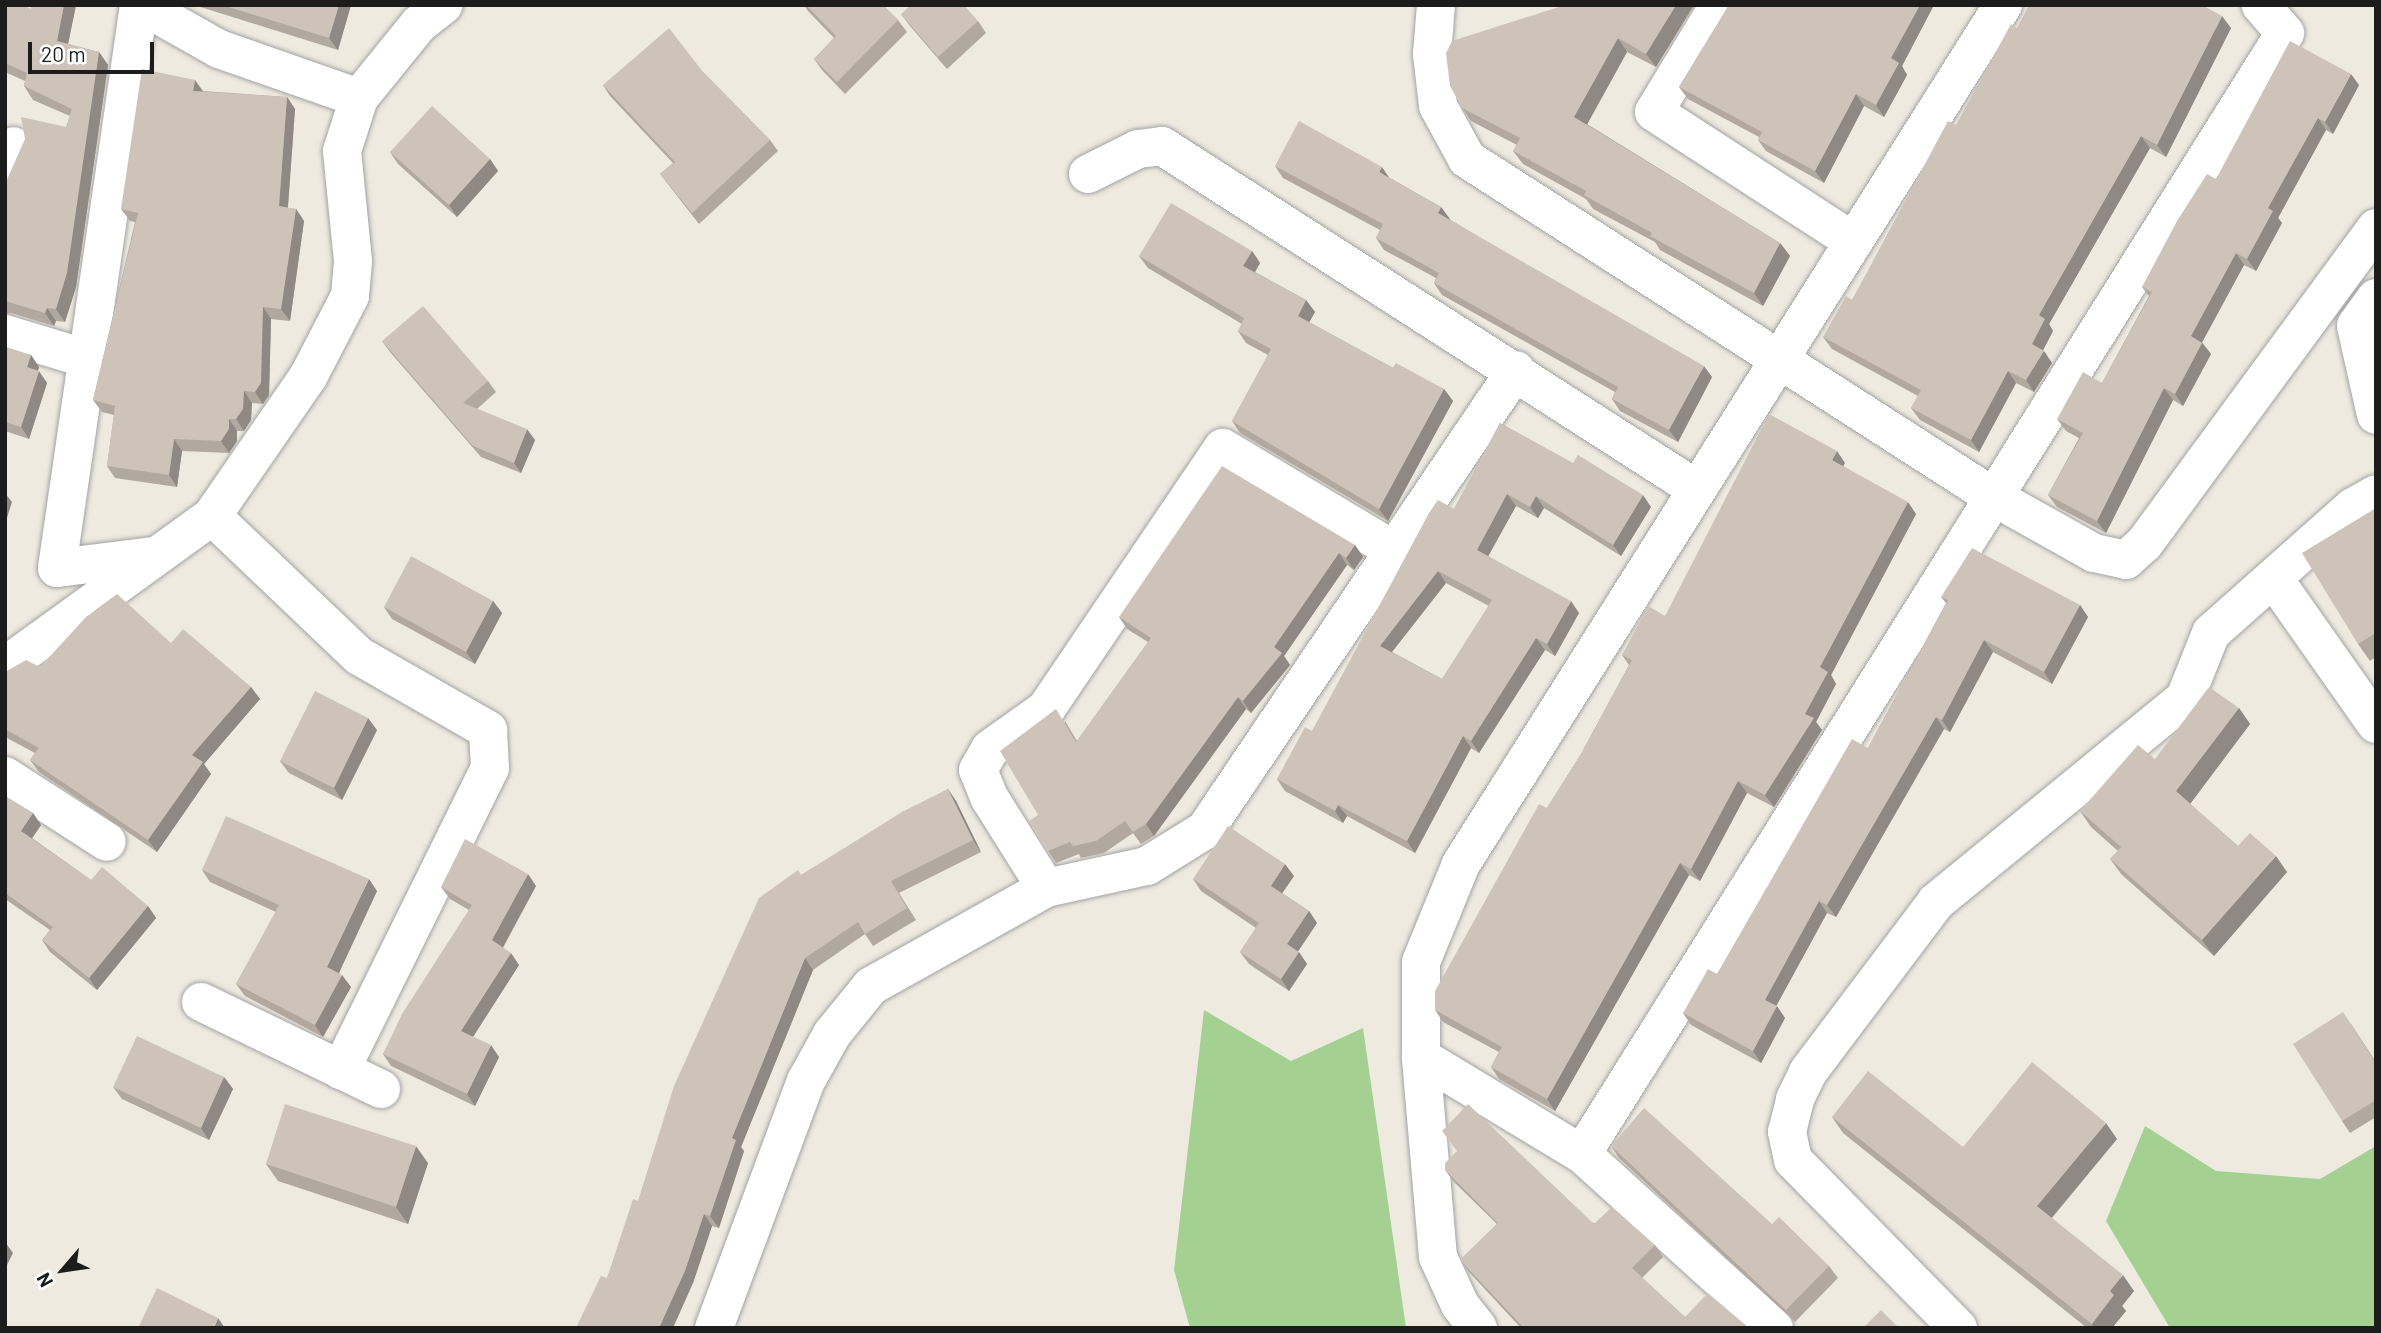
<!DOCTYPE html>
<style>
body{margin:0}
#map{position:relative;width:2381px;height:1333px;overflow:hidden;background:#eeeae0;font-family:Barlow,sans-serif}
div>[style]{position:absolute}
.forest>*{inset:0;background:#a4d192}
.roads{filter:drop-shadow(0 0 2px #a3a3a3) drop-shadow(0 0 2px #a3a3a3)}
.street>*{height:38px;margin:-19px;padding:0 19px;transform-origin:19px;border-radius:19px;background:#fff}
.wall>*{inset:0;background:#b1a89f}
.shaded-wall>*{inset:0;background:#908882}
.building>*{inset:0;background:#cec3b9}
span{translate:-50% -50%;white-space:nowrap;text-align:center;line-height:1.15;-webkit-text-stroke:7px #fff;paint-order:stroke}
.frame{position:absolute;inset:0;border:7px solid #1c1c1c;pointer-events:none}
.north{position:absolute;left:28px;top:1235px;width:70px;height:70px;-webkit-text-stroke:5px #fff;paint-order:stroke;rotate:241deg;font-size:19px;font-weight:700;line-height:28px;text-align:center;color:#1c1c1c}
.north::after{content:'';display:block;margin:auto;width:24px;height:32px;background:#1c1c1c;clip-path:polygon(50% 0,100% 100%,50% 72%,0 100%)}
.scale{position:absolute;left:28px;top:42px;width:126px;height:32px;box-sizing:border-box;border:4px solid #1c1c1c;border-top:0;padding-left:9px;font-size:21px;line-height:24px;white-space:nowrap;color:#1c1c1c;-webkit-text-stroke:5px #fff;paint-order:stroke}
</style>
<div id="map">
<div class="forest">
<div style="clip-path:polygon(1204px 1010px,1291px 1061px,1363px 1028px,1406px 1328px,1190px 1328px,1174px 1270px)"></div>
<div style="clip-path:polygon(2145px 1126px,2216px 1171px,2320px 1179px,2376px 1146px,2376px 1328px,2170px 1328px,2106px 1221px)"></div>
</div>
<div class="roads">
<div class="street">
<div style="left:139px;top:5px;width:569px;rotate:98.29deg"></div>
<div style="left:57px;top:568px;width:99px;rotate:-7deg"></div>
<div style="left:141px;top:5px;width:90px;rotate:29.4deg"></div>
<div style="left:219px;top:49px;width:148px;rotate:19.3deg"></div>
<div style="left:1436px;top:5px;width:49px;rotate:94.7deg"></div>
<div style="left:1432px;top:54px;width:52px;rotate:83.4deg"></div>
<div style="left:1438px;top:106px;width:60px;rotate:61.3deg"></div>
<div style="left:1467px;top:159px;width:624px;rotate:32.7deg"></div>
<div style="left:1992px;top:496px;width:117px;rotate:29.2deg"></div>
<div style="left:2094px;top:553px;width:33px;rotate:12deg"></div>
<div style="left:2126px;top:560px;width:24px;rotate:-42deg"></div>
<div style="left:2144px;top:544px;width:392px;rotate:-53.7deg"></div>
<div style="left:1719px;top:5px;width:125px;rotate:121.3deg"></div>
<div style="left:1654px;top:112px;width:237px;rotate:33deg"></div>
<div style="left:5px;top:173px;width:28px;rotate:-73deg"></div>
<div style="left:1088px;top:174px;width:56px;rotate:-26.6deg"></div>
<div style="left:1138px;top:149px;width:24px;rotate:-7deg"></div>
<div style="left:1162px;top:146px;width:633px;rotate:32.69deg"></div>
<div style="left:2376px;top:298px;width:34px;rotate:126deg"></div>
<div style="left:2356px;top:326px;width:91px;rotate:77.3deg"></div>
<div style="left:5px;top:334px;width:87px;rotate:16.8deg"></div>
<div style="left:212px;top:516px;width:203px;rotate:43.6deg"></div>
<div style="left:359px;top:656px;width:149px;rotate:29.8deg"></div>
<div style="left:488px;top:730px;width:38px;rotate:87deg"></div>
<div style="left:490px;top:768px;width:337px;rotate:116.3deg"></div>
<div style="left:2274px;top:579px;width:177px;rotate:54.9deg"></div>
<div style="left:5px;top:666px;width:256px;rotate:-35.9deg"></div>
<div style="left:212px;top:516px;width:169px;rotate:-55.4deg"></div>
<div style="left:308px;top:377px;width:91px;rotate:-62.6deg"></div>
<div style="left:350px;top:296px;width:35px;rotate:-85deg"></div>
<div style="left:353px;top:261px;width:111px;rotate:-95.7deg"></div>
<div style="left:342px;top:151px;width:56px;rotate:-72.2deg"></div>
<div style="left:359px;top:98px;width:95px;rotate:-51deg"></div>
<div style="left:419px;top:24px;width:31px;rotate:-38deg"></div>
<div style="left:5px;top:776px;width:121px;rotate:32.9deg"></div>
<div style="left:1046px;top:888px;width:107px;rotate:-122.1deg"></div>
<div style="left:989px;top:797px;width:29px;rotate:-112deg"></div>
<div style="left:978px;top:770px;width:24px;rotate:-60deg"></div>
<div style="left:990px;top:749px;width:69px;rotate:-35.5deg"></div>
<div style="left:1046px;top:709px;width:315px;rotate:-55.9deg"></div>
<div style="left:1223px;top:448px;width:197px;rotate:30.9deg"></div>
<div style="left:201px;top:1002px;width:200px;rotate:25.8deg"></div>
<div style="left:1421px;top:1057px;width:188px;rotate:31.1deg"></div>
<div style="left:1582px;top:1154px;width:259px;rotate:42.2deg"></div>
<div style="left:1582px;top:1154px;width:1323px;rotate:-57.91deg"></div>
<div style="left:2285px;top:33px;width:37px;rotate:-131deg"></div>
<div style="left:714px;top:1328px;width:264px;rotate:-69.6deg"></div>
<div style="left:806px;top:1081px;width:54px;rotate:-61deg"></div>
<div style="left:832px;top:1034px;width:62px;rotate:-50.9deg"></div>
<div style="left:871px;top:986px;width:201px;rotate:-29.2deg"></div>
<div style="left:1046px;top:888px;width:103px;rotate:-12.3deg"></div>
<div style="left:1147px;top:866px;width:68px;rotate:-31.8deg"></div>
<div style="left:1205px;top:830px;width:555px;rotate:-55.94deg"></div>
<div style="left:1478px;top:1328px;width:29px;rotate:-128deg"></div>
<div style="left:1460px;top:1305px;width:53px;rotate:-114.6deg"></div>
<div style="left:1438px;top:1257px;width:201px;rotate:-94.9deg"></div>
<div style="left:1421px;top:1057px;width:95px;rotate:-90deg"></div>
<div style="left:1421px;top:962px;width:106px;rotate:-67.8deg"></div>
<div style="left:1461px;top:864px;width:1016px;rotate:-57.75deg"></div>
<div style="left:1958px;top:1328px;width:235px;rotate:-134.5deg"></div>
<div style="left:1793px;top:1160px;width:29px;rotate:-102deg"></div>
<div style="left:1787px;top:1132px;width:34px;rotate:-76deg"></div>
<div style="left:1795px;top:1099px;width:30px;rotate:-64deg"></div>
<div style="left:1808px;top:1072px;width:213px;rotate:-53deg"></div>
<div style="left:1936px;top:902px;width:322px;rotate:-39.3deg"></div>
<div style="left:2185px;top:698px;width:70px;rotate:-68.2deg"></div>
<div style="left:2211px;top:633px;width:190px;rotate:-41.6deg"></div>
<div style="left:2353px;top:507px;width:26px;rotate:-29deg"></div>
</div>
</div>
<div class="wall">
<div style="clip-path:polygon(5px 5px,31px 9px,32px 5px,76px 5px,68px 44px,99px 52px,108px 65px,76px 287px,65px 322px,56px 321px,54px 326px,11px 313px,5px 314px,5px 184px,66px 127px,70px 116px,33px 100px,24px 86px,25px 81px,5px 72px)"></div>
<div style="clip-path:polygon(194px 5px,351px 5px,338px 50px)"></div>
<div style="clip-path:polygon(804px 5px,883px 5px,898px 20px,907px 32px,845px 94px,822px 70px,814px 59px,834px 38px,808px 11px)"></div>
<div style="clip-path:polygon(1694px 5px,1656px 67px,1627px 52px,1587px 124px,1780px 243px,1790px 256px,1763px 306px,1660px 250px,1655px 242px,1593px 209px,1586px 199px,1523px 164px,1513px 151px,1517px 145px,1471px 121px,1462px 108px)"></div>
<div style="clip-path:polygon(1729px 5px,1934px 5px,1902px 66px,1907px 75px,1884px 117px,1864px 106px,1824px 183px,1766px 151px,1758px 140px,1759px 137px,1688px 99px,1679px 87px)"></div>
<div style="clip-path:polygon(901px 14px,978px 21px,986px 33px,947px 69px,910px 26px)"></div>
<div style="clip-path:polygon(2017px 28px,2231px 28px,2166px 157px,2150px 148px,2049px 324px,2053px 331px,2043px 350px,2052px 363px,2034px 392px,2016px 383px,1979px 452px,1920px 420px,1911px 408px,1918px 396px,1832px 349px,1823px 337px,1852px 300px,1956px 125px)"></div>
<div style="clip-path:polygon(703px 72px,770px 140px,778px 151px,699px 224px,660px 174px,673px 163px,610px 96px,603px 85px)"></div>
<div style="clip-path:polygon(195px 80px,203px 91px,287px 97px,295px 109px,288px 208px,296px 209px,304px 221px,290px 321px,271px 319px,269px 395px,263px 404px,252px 403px,251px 420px,244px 431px,237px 431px,237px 441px,229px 453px,182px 451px,177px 487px,115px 478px,107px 466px,114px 415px,102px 412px,93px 400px,135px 222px,130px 221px,121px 209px)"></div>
<div style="clip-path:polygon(2359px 85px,2333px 134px,2326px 130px,2278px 218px,2282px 223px,2256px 271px,2244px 265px,2202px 342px,2211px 354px,2183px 406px,2173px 400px,2106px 533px,2057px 507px,2048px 495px,2079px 438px,2066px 431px,2057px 419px,2102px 383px,2149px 296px,2142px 287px,2216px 179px)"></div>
<div style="clip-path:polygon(390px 152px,490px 159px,498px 171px,457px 217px,398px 164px)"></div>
<div style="clip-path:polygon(1275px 166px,1390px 178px,1441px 207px,1449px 219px,1712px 377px,1678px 442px,1620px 411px,1612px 399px,1615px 392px,1442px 295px,1434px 283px,1436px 278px,1384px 250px,1376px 238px,1380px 230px,1283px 178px)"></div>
<div style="clip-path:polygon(1252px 251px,1260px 263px,1255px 272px,1306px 300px,1315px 312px,1309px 322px,1393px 368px,1444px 389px,1453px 401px,1388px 521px,1240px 433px,1232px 421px,1268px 355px,1246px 343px,1238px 331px,1242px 324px,1148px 268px,1139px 256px)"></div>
<div style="clip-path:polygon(382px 341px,488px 381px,496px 392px,477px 409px,535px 440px,521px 473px,481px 457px,390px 352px)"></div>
<div style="clip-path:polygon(5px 347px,31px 355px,39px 367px,38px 371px,47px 383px,29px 439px,5px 431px)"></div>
<div style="clip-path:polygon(evenodd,1500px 423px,1651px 507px,1621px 556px,1544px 508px,1538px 518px,1516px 506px,1488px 556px,1579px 613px,1555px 656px,1545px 650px,1479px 753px,1471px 748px,1415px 853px,1347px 816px,1343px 823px,1285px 791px,1277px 779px,1312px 731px,1454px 509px,1500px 423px,1446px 583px,1489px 606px,1442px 679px,1392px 652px,1446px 583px)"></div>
<div style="clip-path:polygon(1845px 463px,1843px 466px,1916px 514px,1831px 675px,1836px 684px,1816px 722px,1822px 730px,1774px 807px,1747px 793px,1700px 881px,1689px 875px,1555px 1111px,1499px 1079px,1491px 1067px,1499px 1052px,1443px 1022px,1435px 1010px,1547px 808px,1581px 754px,1629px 665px,1622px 655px,1665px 616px)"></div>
<div style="clip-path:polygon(2376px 508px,2376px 657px,2370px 661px,2358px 644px)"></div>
<div style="clip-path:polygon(1355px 545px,1363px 557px,1354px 570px,1347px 565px,1284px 656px,1290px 665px,1251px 713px,1246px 709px,1154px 836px,1141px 844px,1133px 833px,1104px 853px,1081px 858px,1079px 854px,1056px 863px,1048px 851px,1038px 815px,1065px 721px,1077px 741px,1148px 642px,1127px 629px,1119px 617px)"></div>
<div style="clip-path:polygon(1941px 597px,2080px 605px,2088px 617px,2052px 684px,1993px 652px,1950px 732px,1944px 729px,1836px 917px,1827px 913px,1776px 1006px,1785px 1018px,1761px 1063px,1691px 1025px,1683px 1013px,1717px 974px,1868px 748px,1946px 603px)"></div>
<div style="clip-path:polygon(493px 601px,502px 613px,475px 664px,392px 619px,384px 607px)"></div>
<div style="clip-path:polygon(171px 643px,251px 687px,260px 699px,204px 764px,211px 774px,157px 852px,39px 772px,30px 760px,35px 753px,5px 737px,5px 672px,40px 667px)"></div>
<div style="clip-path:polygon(2239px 708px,2250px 724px,2190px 804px,2238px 846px,2287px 872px,2214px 956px,2122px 875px,2110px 859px,2118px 851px,2091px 827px,2080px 811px,2155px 759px)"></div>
<div style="clip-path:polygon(377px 730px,342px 800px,289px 773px,280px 761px)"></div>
<div style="clip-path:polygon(948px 789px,956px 801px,981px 852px,899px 893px,916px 920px,873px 946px,865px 934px,813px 970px,741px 1147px,744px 1151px,719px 1228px,712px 1226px,693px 1283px,607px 1278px,638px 1201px,801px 875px)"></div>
<div style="clip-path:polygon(5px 796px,33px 813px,41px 825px,32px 838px,91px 880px,148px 906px,156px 918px,97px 990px,50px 952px,42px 940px,50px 930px,5px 899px)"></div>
<div style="clip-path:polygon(202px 870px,377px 891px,339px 973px,351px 987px,323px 1037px,245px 996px,236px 984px,276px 912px,210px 882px)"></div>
<div style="clip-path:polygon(1294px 876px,1282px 893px,1309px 911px,1317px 923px,1298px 951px,1307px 964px,1289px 991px,1249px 964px,1240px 952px,1256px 928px,1201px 891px,1193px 879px)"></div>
<div style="clip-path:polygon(536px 886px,503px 948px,519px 965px,473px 1037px,499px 1057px,475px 1106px,391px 1066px,383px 1054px,469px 910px,450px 899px,441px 887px)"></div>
<div style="clip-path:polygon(2351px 1024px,2376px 1062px,2376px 1117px,2350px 1133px,2342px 1121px)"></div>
<div style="clip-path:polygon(224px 1077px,233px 1089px,209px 1140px,122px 1099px,113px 1087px)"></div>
<div style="clip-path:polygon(1832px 1117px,1963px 1147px,2117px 1139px,2052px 1218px,2134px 1291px,2122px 1306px,2126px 1311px,2112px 1328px,2087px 1328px,1843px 1133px)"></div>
<div style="clip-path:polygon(1611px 1146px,1829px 1266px,1838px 1278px,1795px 1322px,1619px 1158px)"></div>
<div style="clip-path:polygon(428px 1163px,408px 1224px,278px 1181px,266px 1164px)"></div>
<div style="clip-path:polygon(1445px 1170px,1655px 1245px,1663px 1257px,1642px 1278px,1685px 1317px,1749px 1328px,1521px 1328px,1469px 1272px,1460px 1260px,1497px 1224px,1454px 1182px)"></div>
</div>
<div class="shaded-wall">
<div style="clip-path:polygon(64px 5px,76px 5px,66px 54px,57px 41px)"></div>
<div style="clip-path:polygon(339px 5px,351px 5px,338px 50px,329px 38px)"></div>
<div style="clip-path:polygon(1676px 5px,1694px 5px,1656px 67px,1646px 54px)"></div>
<div style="clip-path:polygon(1920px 5px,1934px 5px,1902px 66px,1907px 75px,1884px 117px,1876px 105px,1891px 58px)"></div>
<div style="clip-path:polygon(2222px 16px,2231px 28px,2166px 157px,2157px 145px)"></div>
<div style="clip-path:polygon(1618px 38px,1627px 52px,1584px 130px,1574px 117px)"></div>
<div style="clip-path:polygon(99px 52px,108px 65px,76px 287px,65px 322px,56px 309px)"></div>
<div style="clip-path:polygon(2351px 74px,2359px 85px,2333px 134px,2325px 122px)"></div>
<div style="clip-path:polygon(195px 80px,203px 92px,193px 91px)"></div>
<div style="clip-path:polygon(1856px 94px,1864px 106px,1824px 183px,1815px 171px)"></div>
<div style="clip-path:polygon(287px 97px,295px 109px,287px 218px,279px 206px)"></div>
<div style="clip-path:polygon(2318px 118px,2326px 130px,2278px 218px,2282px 223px,2256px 271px,2247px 259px,2268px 208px)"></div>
<div style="clip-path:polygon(2141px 136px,2150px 148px,2049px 324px,2053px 331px,2040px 356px,2032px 344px,2039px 315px)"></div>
<div style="clip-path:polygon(490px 159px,498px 171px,457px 217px,449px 205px)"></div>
<div style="clip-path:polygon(1382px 167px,1390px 179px,1379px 172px)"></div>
<div style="clip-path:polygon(1441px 207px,1450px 219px,1446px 225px,1438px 213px)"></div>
<div style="clip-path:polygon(296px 209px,304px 221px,290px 321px,281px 309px)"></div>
<div style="clip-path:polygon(1780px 243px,1790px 256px,1763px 306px,1754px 293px)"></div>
<div style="clip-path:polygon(1252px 251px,1260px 263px,1252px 277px,1243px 266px)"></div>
<div style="clip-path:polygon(2236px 253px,2244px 265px,2199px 348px,2191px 336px)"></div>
<div style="clip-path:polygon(1306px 300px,1315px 312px,1306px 328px,1298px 316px)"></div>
<div style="clip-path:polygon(263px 307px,271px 319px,269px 395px,263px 404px,255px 392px)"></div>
<div style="clip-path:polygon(47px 308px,56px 321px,54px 326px,45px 313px)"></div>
<div style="clip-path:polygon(2202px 343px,2211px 354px,2183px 406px,2175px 394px)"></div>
<div style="clip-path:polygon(2044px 351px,2052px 363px,2034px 392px,2026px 380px)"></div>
<div style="clip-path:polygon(31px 355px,39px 367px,35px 379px,27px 367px)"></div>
<div style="clip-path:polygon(1704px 366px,1712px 377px,1678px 442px,1669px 430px)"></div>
<div style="clip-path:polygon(39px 371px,47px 383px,29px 439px,21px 427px)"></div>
<div style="clip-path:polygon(2008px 371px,2016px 383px,1979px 452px,1971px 440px)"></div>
<div style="clip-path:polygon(2164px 388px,2173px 400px,2106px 533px,2097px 521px)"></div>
<div style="clip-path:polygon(1444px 389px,1453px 401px,1388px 521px,1379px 509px)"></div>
<div style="clip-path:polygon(244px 391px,252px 403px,251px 420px,244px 431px,236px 419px)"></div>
<div style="clip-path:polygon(229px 419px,237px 431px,237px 441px,229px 453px,221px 441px)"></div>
<div style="clip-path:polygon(527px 429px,535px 440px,521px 473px,514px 463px)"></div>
<div style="clip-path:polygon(174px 439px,182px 451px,177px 487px,169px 475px)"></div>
<div style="clip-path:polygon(1837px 451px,1845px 463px,1840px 472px,1832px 460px)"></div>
<div style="clip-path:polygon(5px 493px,12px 502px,5px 524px)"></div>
<div style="clip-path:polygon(1507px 494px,1516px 506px,1485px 562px,1477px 550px)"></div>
<div style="clip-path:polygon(1643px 495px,1651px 507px,1621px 556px,1613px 545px)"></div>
<div style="clip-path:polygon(1536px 496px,1544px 508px,1538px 518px,1530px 507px)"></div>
<div style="clip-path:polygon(1908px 502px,1916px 514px,1831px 675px,1836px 684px,1816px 722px,1822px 730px,1774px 807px,1765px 795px,1820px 667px)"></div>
<div style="clip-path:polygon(1355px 545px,1363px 557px,1354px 570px,1346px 558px)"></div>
<div style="clip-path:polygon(1339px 553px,1347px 565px,1284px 656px,1290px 665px,1251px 713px,1243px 701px,1274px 647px)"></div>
<div style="clip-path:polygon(1438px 571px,1446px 583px,1388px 657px,1380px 646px)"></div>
<div style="clip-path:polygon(493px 601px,502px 613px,475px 664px,466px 652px)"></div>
<div style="clip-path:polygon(1571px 601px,1579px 613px,1555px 656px,1547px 644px)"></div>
<div style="clip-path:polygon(2080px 605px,2088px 617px,2052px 684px,2044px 672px)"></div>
<div style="clip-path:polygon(1536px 638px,1545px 650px,1479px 753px,1471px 741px)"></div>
<div style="clip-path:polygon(1984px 640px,1993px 652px,1950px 732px,1942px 720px)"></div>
<div style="clip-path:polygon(251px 687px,260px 699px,204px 764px,211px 774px,157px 852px,148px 840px,192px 755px)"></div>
<div style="clip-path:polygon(1238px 697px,1246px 709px,1154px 836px,1146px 824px)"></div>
<div style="clip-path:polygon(2239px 708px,2250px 724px,2187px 808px,2176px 791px)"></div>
<div style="clip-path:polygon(1936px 717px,1944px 729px,1836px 917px,1827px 905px)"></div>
<div style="clip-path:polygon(368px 718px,377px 730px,342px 800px,334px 788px)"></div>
<div style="clip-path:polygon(1463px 736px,1471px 748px,1415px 853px,1407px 841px)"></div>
<div style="clip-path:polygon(1738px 781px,1747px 793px,1700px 881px,1691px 869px)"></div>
<div style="clip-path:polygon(948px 789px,956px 801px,981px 852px,973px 840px)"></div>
<div style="clip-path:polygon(1338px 805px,1347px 816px,1343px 823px,1335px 811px)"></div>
<div style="clip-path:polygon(33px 813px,41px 825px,29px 843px,21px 831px)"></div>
<div style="clip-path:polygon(2276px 856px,2287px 872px,2214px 956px,2202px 940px)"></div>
<div style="clip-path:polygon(1680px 863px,1689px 875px,1555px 1111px,1547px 1099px)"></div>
<div style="clip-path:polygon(1285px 864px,1294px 876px,1279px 898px,1271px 886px)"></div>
<div style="clip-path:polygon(528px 874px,536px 886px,500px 952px,492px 940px)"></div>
<div style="clip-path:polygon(369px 879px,377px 891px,336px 979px,327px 967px)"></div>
<div style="clip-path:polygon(1819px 901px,1827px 913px,1773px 1012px,1765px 1000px)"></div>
<div style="clip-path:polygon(148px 906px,156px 918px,97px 990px,89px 978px)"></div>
<div style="clip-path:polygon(1309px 911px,1317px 923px,1295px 956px,1287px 944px)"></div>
<div style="clip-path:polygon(1299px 952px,1307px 964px,1289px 991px,1281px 979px)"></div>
<div style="clip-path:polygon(511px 953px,519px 965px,469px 1043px,461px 1031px)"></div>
<div style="clip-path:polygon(805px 958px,813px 970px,741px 1147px,744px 1151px,719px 1228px,710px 1216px,732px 1138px)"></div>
<div style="clip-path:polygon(342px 975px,351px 987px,323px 1037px,315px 1025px)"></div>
<div style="clip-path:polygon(1777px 1006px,1785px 1018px,1761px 1063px,1753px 1051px)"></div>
<div style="clip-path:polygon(491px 1045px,499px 1057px,475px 1106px,467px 1094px)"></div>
<div style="clip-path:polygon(224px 1077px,233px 1089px,209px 1140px,201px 1128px)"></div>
<div style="clip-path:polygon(2106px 1123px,2117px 1139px,2048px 1222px,2037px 1206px)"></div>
<div style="clip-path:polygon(416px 1146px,428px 1163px,408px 1224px,396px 1207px)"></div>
<div style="clip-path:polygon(704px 1214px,712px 1226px,693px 1283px,673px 1328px,659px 1328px)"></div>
<div style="clip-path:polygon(5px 1242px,13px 1253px,5px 1269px)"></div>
<div style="clip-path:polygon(2123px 1275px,2134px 1291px,2122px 1306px,2126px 1311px,2112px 1328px,2094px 1328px,2092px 1324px,2110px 1291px)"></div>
<div style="clip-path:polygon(218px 1318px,225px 1328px,214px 1328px)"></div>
</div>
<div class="building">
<div style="clip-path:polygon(5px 5px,23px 5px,31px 9px,32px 5px,64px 5px,57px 41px,99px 52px,67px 273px,56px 309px,47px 308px,45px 313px,5px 301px,5px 184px,25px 139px,21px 117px,66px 127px,72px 109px,24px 86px,27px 73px,5px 63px)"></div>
<div style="clip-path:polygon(222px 5px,339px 5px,329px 38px)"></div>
<div style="clip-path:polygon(806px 5px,883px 5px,898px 20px,837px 82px,814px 59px,836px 36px)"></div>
<div style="clip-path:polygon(911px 5px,964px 5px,978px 21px,938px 57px,901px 14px)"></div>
<div style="clip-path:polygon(1565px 5px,1676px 5px,1646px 54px,1618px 38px,1574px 117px,1780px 243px,1754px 293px,1650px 236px,1652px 233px,1584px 195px,1586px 191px,1513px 151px,1520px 138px,1462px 108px,1450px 86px,1446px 53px,1452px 41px)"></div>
<div style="clip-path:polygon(1729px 5px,1920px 5px,1891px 58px,1899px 63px,1876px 105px,1856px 94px,1815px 171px,1758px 140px,1762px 132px,1679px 87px)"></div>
<div style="clip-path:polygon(2029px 5px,2202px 5px,2222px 16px,2157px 145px,2141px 136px,2039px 315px,2045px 319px,2032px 344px,2044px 351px,2026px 380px,2008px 371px,1971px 440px,1911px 408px,1921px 390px,1823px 337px,1846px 296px,1852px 300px,1948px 121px,1956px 125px,2011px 24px,2017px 28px)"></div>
<div style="clip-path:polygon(669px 28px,703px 72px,770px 140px,692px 213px,660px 174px,675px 162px,603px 85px)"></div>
<div style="clip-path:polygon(2290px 41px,2351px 74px,2325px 122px,2318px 118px,2268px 208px,2273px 211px,2247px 259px,2236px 253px,2191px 336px,2202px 343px,2175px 394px,2164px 388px,2097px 521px,2048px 495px,2083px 433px,2057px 419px,2083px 372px,2102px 383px,2152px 292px,2142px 287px,2177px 221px,2207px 174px,2216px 179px)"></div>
<div style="clip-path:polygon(142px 69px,195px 80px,193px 91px,287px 97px,279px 206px,296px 209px,281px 309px,263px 307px,261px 383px,255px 392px,244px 391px,243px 409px,236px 419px,229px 419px,229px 429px,221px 441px,174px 439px,169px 475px,107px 466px,115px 406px,93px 400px,138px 213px,121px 209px)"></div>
<div style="clip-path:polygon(432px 106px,490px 159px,449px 205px,390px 152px)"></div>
<div style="clip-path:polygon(1299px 121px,1382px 167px,1379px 172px,1441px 207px,1438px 213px,1704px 366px,1669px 430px,1612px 399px,1618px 387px,1434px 283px,1439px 273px,1376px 238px,1383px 224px,1275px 166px)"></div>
<div style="clip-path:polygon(1171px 203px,1252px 251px,1243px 266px,1306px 300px,1298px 316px,1393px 368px,1396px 363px,1444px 389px,1379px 509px,1232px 421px,1271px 349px,1238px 331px,1244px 318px,1139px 256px)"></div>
<div style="clip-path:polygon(423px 306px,488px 381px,463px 403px,527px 429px,514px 463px,473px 446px,382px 341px)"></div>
<div style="clip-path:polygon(5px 347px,31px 355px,27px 367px,39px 371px,21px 427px,5px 422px)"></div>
<div style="clip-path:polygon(1769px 414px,1837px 451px,1832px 460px,1908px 502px,1820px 667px,1828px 672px,1805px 714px,1814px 718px,1765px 795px,1738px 781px,1691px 869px,1680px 863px,1547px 1099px,1491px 1067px,1502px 1047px,1435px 1010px,1435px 991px,1539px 804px,1547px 808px,1581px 754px,1632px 660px,1622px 655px,1648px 606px,1665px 616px)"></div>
<div style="clip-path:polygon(evenodd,1500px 423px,1573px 463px,1578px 455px,1643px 495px,1613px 545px,1536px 496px,1530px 507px,1507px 494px,1477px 550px,1571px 601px,1547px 644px,1536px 638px,1471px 741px,1463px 736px,1407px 841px,1338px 805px,1335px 811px,1277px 779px,1305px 727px,1312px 731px,1429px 513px,1438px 500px,1454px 509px,1500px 423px,1438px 571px,1492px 600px,1442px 679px,1380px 646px,1438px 571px)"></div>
<div style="clip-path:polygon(1222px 466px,1355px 545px,1346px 558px,1339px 553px,1274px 647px,1282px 653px,1243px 701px,1238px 697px,1146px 824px,1133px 832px,1125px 821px,1096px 841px,1073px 846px,1070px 842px,1048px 851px,1029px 821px,1038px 815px,1000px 751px,1056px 709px,1076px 742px,1151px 638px,1119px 617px)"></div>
<div style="clip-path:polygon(2376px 508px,2376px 633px,2358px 644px,2302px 553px)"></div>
<div style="clip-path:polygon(1972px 548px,2080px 605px,2044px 672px,1984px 640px,1942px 720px,1936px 717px,1827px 905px,1819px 901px,1765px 1000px,1777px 1006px,1753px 1051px,1683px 1013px,1708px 969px,1717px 974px,1852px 739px,1868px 748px,1948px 600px,1941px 597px)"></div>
<div style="clip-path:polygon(411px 556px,493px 601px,466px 652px,384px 607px)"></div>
<div style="clip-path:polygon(117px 594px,171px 643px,183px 629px,251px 687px,192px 755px,203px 762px,148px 840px,30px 760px,39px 748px,5px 729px,5px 672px,26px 660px,40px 667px,86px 617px)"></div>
<div style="clip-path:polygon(2209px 687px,2239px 708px,2176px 791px,2238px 846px,2250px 833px,2276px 856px,2202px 940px,2110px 859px,2121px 847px,2080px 811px,2138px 745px,2155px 759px)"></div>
<div style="clip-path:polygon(315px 691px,368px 718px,334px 788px,280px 761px)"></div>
<div style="clip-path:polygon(948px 789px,973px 840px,891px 881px,907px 908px,865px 934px,858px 922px,805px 958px,732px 1138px,736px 1140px,710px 1216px,704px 1214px,685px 1271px,659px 1328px,576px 1328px,601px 1276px,607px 1278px,633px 1199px,638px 1201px,674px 1086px,759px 898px,798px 870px,801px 875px,902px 812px)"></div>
<div style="clip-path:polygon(5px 796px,33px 813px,21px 831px,91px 880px,102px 867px,148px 906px,89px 978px,42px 940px,53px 927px,5px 893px)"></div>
<div style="clip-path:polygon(226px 816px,369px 879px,327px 967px,342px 975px,315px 1025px,236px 984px,279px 905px,202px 870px)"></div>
<div style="clip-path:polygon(1228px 826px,1285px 864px,1271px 886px,1309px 911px,1287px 944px,1299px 952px,1281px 979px,1240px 952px,1259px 923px,1193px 879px)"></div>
<div style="clip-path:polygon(465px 839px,528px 874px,492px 940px,511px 953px,461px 1031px,491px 1045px,467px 1094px,383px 1054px,402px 1014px,472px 905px,441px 887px)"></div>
<div style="clip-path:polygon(2343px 1012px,2376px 1063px,2376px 1100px,2342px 1121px,2293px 1044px)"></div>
<div style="clip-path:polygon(137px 1036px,224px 1077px,201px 1128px,113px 1087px)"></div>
<div style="clip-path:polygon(2032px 1062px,2106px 1123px,2037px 1206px,2123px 1275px,2110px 1291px,2114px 1295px,2092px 1324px,1832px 1117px,1868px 1071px,1963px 1147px)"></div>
<div style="clip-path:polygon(285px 1104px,416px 1146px,396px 1207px,266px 1164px)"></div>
<div style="clip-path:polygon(1468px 1104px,1594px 1224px,1612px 1207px,1655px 1245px,1632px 1268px,1685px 1317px,1708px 1293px,1749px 1328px,1524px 1328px,1460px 1260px,1498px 1223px,1445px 1170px,1445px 1163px,1457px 1151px,1442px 1131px)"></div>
<div style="clip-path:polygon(1644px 1108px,1772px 1224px,1779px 1217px,1829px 1266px,1786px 1310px,1611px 1146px)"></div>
<div style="clip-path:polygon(157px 1288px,218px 1318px,214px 1328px,138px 1328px)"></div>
<div style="clip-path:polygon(1881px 1310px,1899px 1328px,1863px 1328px)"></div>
</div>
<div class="frame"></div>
<div class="north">N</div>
<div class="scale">20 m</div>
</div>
